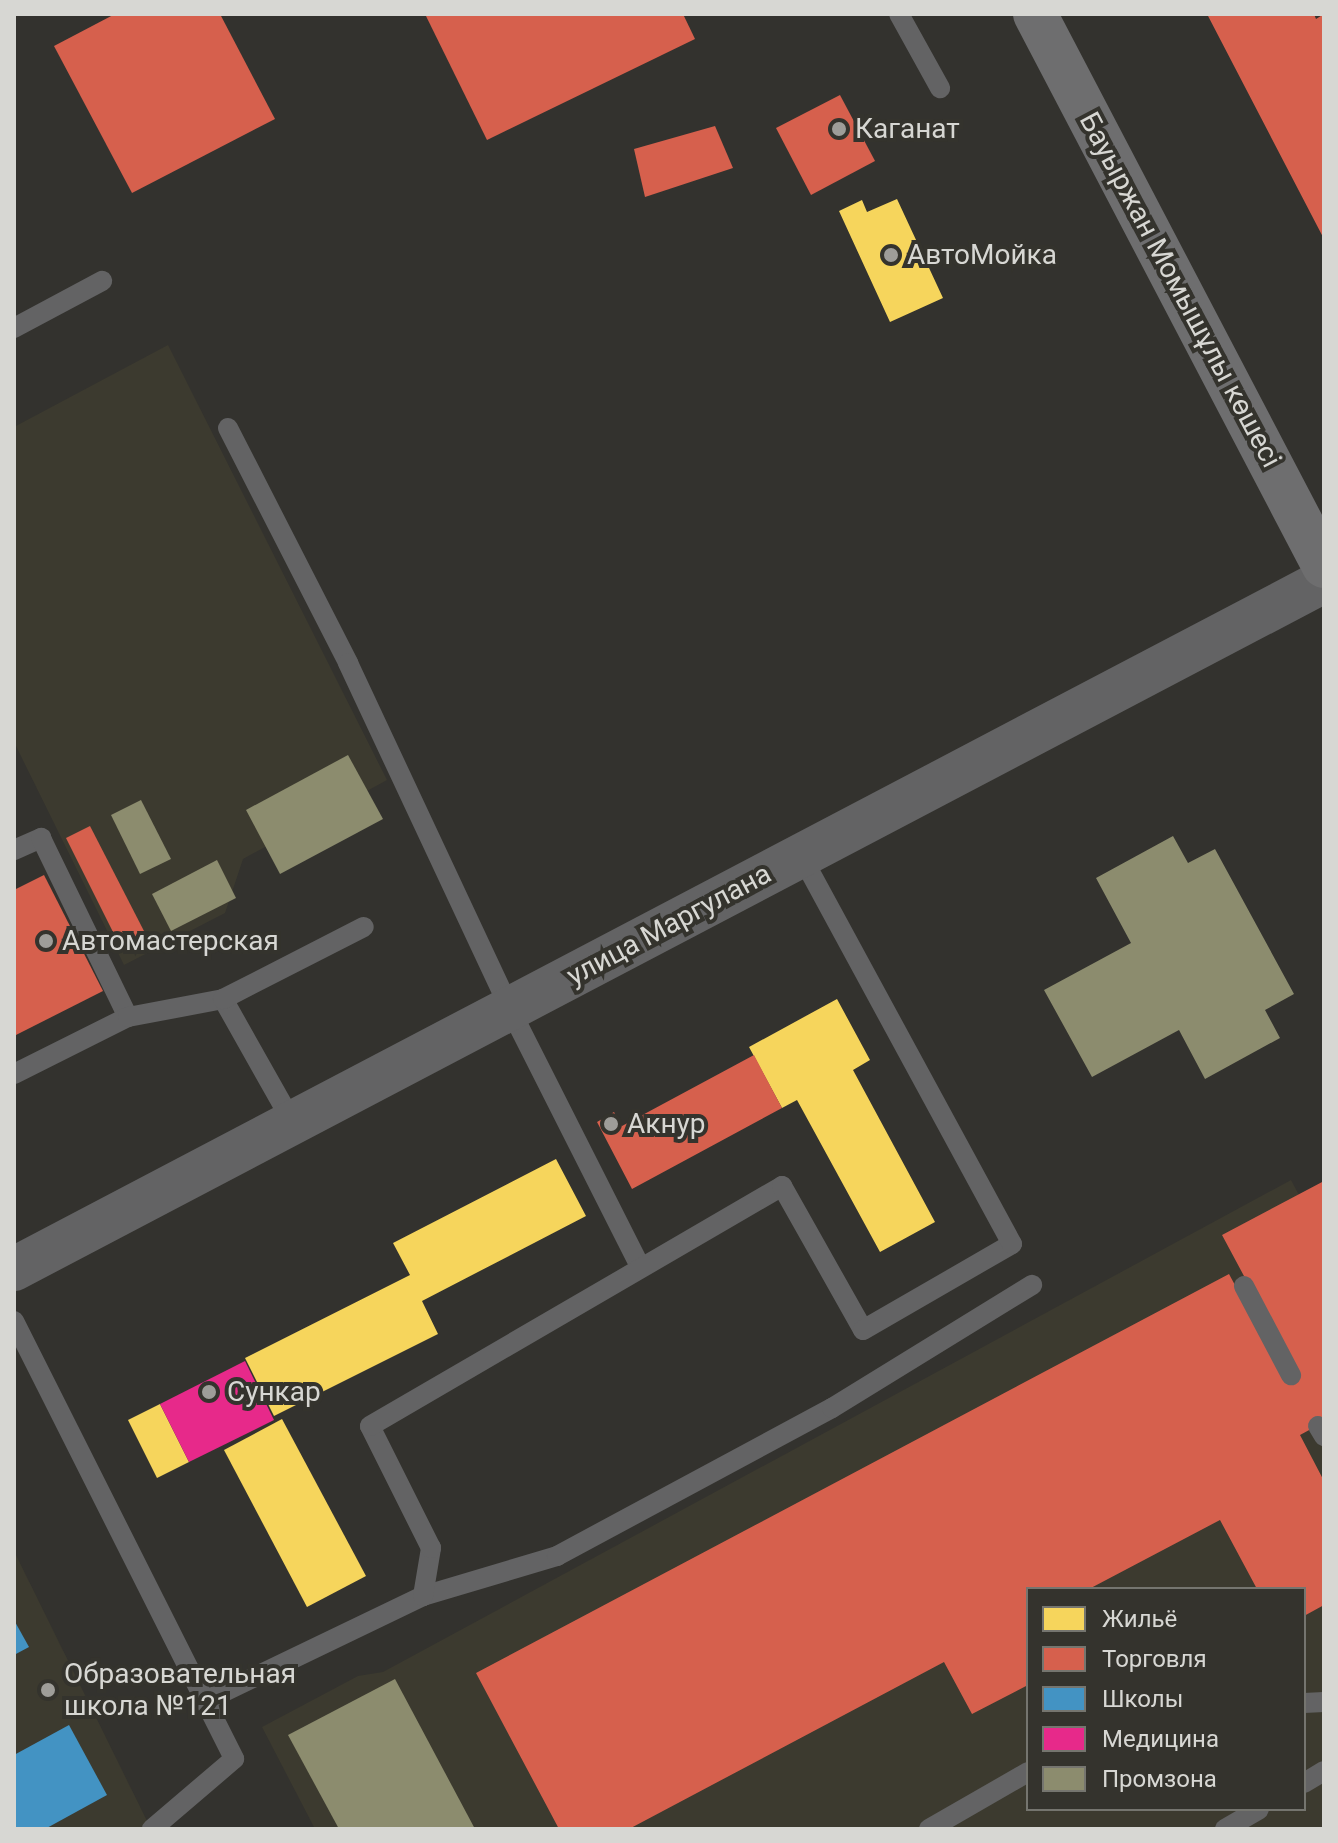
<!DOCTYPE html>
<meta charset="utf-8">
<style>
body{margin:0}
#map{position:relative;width:1338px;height:1843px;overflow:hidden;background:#33322e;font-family:Roboto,sans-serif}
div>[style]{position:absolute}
.built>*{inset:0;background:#3c3a2f}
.homes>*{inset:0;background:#f6d55c}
.shops>*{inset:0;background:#d6604d}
.schools>*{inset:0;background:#4393c3}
.health>*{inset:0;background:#e7298a}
.industry>*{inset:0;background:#8c8c6e}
.service>*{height:20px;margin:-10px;padding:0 10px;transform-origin:10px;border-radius:10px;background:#636364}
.tertiary>*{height:44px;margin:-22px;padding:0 22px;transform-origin:22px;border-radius:22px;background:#636364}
.secondary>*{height:44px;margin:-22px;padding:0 22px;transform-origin:22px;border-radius:22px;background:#6e6e6f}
.dots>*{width:22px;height:22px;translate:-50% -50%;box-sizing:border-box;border:4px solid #34332d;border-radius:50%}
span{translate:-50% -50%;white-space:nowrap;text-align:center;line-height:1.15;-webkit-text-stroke:8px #34332d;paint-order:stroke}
.poi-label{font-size:28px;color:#d7d7d3}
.left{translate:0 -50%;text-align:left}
.street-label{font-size:28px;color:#d7d7d3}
.frame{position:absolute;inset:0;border:16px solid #d7d7d3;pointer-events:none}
.legend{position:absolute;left:1026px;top:1587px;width:280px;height:224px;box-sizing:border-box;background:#34332d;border:2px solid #75756f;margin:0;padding:10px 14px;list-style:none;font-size:24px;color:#d7d7d3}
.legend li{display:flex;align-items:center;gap:16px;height:40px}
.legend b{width:40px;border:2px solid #75756f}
</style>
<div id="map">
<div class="built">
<div style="clip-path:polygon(168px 345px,387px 780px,243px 859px,225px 913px,124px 965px,14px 742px,14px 427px)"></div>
<div style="clip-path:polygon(evenodd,1291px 1180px,1324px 1242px,1324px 1829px,315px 1829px,262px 1727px,358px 1676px,383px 1672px,1291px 1180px,1028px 1589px,1304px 1589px,1304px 1809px,1028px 1809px,1028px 1589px)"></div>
<div style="clip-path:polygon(14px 1551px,151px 1829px,14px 1829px)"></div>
</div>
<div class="homes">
<div style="clip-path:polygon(897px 199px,943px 298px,890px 322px,839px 211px,862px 200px,867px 212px)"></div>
<div style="clip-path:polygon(837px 999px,870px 1060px,853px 1070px,935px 1222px,880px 1252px,797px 1100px,782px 1108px,749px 1047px)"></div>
<div style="clip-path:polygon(556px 1159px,586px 1216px,422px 1301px,438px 1334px,274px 1416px,245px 1358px,410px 1275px,393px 1243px)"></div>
<div style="clip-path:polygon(160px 1404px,189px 1462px,157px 1478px,128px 1420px)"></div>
<div style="clip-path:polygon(282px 1419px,366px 1576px,307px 1607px,224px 1450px)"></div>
</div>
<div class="shops">
<div style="clip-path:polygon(115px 14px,220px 14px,275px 119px,132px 193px,54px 46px)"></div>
<div style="clip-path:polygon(425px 14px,683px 14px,695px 39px,487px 140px)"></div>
<div style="clip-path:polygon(1207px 14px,1314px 14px,1316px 19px,1324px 14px,1324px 239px)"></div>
<div style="clip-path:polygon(840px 95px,875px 161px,811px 195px,776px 128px)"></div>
<div style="clip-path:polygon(715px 126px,733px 168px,645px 197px,634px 149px)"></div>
<div style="clip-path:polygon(90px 826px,145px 933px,120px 946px,66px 838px)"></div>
<div style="clip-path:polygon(44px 875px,103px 991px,14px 1036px,14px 890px)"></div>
<div style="clip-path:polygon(754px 1055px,782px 1108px,632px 1189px,597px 1122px,614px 1112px,622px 1126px)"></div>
<div style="clip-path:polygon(1324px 1181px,1324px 1422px,1300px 1435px,1324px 1481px,1324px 1605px,1304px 1616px,1304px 1589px,1257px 1589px,1220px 1520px,1089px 1589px,1028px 1589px,1028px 1685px,972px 1714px,944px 1662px,629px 1829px,559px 1829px,476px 1673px,1229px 1274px,1285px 1378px,1296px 1373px,1222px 1235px)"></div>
</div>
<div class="schools">
<div style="clip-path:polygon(14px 1620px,29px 1647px,14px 1655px)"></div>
<div style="clip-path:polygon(69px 1725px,107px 1795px,45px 1829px,14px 1829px,14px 1755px)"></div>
</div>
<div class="health">
<div style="clip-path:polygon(245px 1361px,274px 1420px,189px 1462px,160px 1404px)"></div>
</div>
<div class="industry">
<div style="clip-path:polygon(348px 755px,383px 819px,280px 874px,246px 810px)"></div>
<div style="clip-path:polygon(141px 800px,171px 859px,140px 874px,111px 815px)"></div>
<div style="clip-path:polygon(1173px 836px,1188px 863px,1215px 849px,1294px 994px,1265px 1010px,1280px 1038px,1205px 1079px,1179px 1030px,1092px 1077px,1044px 990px,1131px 943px,1096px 878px)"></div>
<div style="clip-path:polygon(217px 860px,236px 898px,171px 931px,152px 894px)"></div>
<div style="clip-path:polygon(395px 1679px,475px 1829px,339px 1829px,288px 1735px)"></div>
</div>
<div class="service">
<div style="left:899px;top:14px;width:85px;rotate:61deg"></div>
<div style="left:14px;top:328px;width:100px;rotate:-28.1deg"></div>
<div style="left:228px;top:428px;width:264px;rotate:62.9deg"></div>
<div style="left:348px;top:663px;width:382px;rotate:64.9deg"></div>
<div style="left:510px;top:1009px;width:290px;rotate:63.2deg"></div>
<div style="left:14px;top:850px;width:30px;rotate:-24deg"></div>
<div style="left:41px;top:838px;width:199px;rotate:64.1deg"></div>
<div style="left:223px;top:999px;width:142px;rotate:60.6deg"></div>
<div style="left:14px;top:1074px;width:127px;rotate:-26.6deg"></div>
<div style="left:128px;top:1017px;width:97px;rotate:-10.7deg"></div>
<div style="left:223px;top:999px;width:158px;rotate:-27.1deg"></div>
<div style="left:1244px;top:1286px;width:101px;rotate:62.2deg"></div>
<div style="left:14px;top:1321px;width:490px;rotate:63.3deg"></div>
<div style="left:234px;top:1759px;width:108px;rotate:139.5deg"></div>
<div style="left:1318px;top:1426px;width:12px;rotate:59deg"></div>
<div style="left:423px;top:1596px;width:140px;rotate:-16.6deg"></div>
<div style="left:557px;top:1556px;width:312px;rotate:-28.3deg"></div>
<div style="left:832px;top:1408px;width:235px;rotate:-31.6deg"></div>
<div style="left:205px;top:1701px;width:242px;rotate:-25.7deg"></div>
<div style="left:423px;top:1596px;width:49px;rotate:-80.5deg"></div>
<div style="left:431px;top:1548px;width:136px;rotate:-116.6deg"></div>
<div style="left:370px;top:1426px;width:477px;rotate:-30.2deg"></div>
<div style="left:782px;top:1186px;width:165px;rotate:60.6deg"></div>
<div style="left:863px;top:1330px;width:172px;rotate:-30deg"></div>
<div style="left:1012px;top:1244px;width:442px;rotate:-118.5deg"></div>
<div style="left:1304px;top:1703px;width:20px;rotate:-3deg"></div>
<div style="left:1304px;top:1783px;width:23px;rotate:-31deg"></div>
<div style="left:929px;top:1829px;width:114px;rotate:-29.9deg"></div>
<div style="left:1225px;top:1829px;width:39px;rotate:-30deg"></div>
</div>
<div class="tertiary">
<div style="left:14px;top:1269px;width:1480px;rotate:-27.71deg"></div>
</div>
<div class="secondary">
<div style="left:1035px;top:14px;width:623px;rotate:62.37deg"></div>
</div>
<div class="dots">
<div style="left:839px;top:129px;background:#9e9d99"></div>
<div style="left:891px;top:255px;background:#9e9d99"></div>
<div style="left:46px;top:941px;background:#9e9d99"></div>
<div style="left:611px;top:1124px;background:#9e9d99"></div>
<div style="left:209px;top:1392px;background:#9e9d99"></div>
<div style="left:48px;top:1690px;background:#9e9d99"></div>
</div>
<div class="poi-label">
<span class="left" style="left:855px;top:129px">Каганат</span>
<span class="left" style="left:907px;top:255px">АвтоМойка</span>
<span class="left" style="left:62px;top:941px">Автомастерская</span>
<span class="left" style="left:627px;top:1124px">Акнур</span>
<span class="left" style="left:227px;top:1392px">Сункар</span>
<span class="left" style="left:64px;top:1690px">Образовательная<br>школа №121</span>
</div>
<div class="street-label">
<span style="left:1180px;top:290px;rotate:62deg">Бауыржан Момышұлы көшесі</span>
<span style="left:669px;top:925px;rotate:-28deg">улица Маргулана</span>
</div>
<div class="frame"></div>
<ul class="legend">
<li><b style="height:22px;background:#f6d55c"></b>Жильё</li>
<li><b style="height:22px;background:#d6604d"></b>Торговля</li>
<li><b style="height:22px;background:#4393c3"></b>Школы</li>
<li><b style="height:22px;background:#e7298a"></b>Медицина</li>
<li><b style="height:22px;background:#8c8c6e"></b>Промзона</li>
</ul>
</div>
